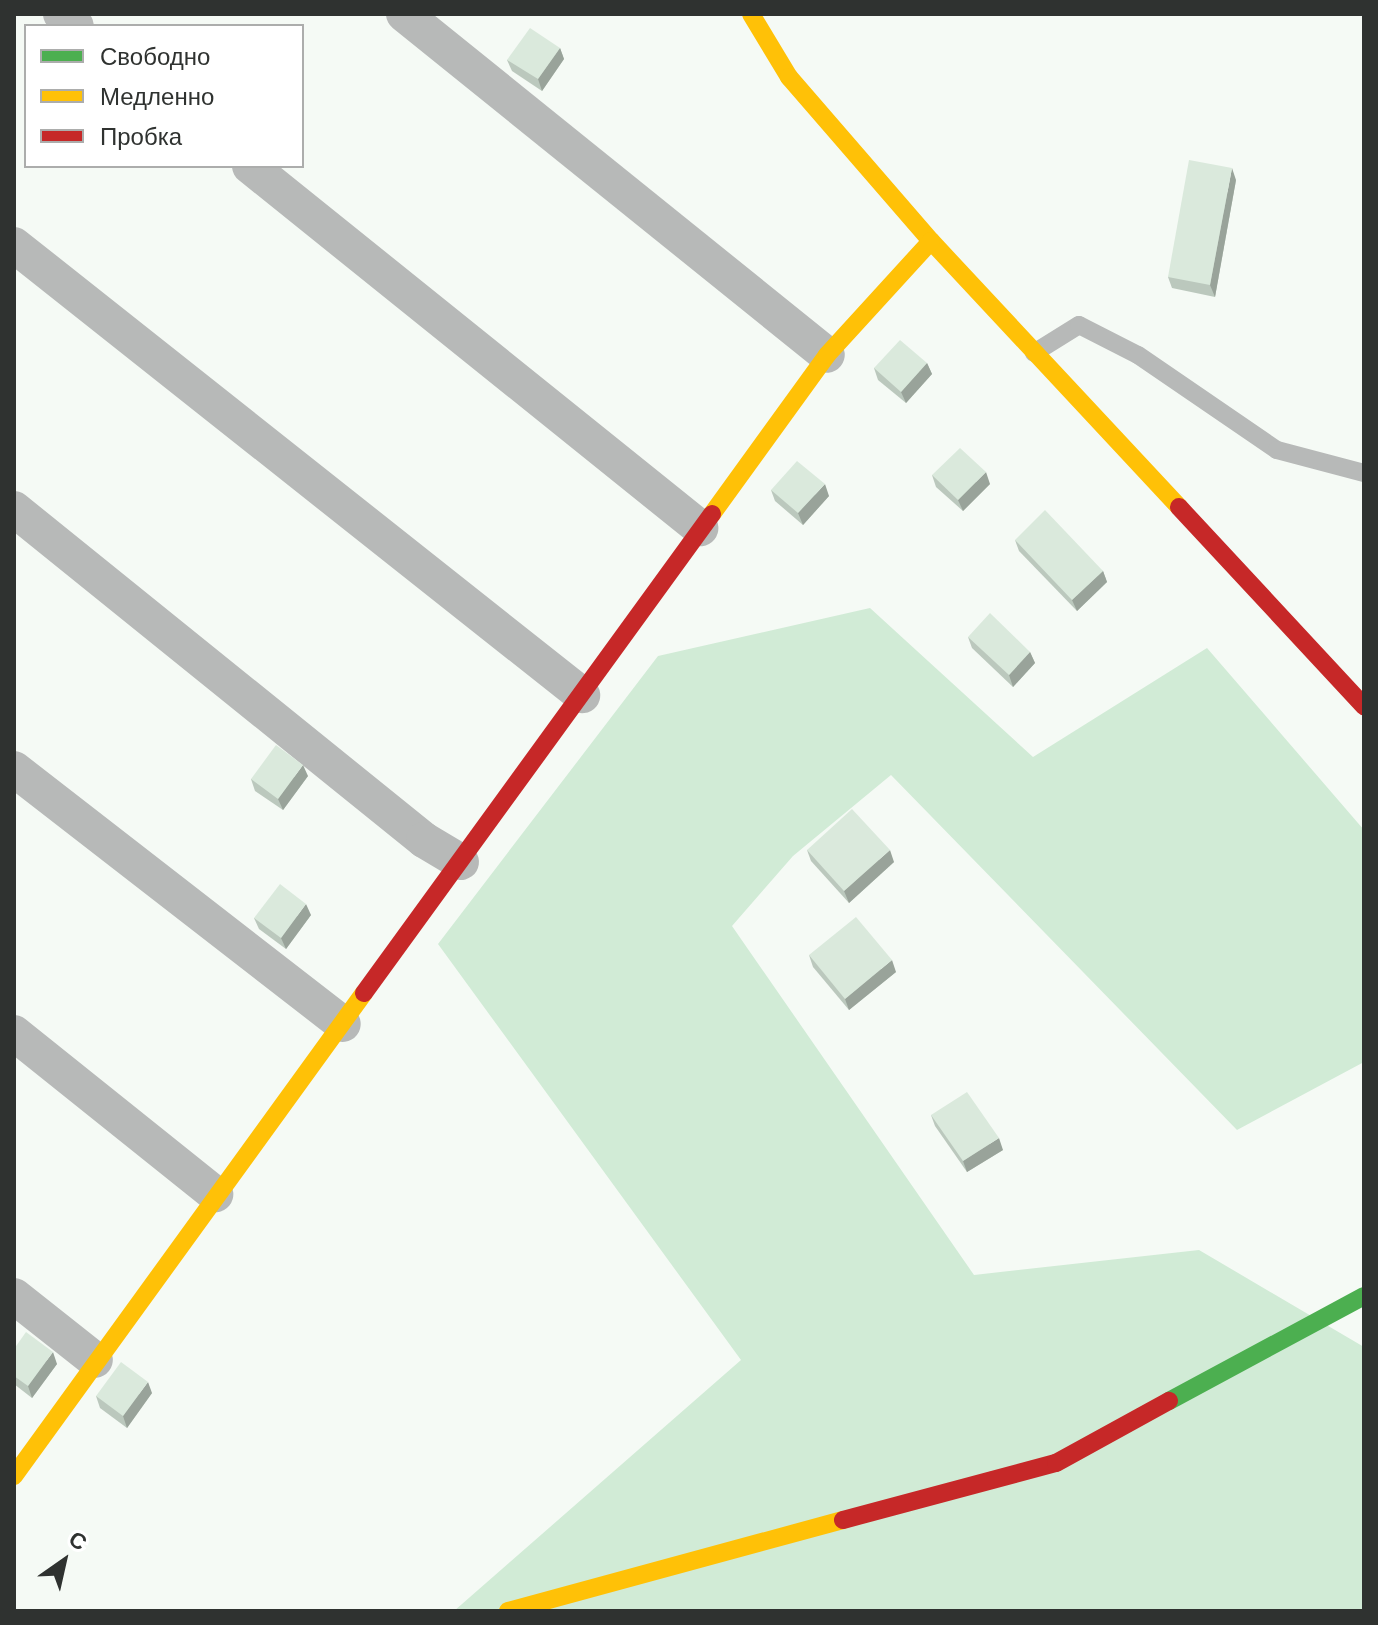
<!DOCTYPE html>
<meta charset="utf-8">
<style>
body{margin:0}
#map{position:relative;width:1378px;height:1625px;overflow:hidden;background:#f5faf5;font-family:"DM Sans",sans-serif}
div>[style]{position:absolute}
.green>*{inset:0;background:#d1ebd6}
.lane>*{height:18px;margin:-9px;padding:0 9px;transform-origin:9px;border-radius:9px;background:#b7b9b8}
.street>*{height:36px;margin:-18px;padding:0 18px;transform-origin:18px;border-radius:18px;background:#b7b9b8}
.fast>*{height:18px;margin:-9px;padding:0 9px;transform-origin:9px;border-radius:9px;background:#4caf50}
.slow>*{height:18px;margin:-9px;padding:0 9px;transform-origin:9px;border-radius:9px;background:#ffc107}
.jam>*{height:18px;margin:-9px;padding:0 9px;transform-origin:9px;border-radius:9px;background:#c62828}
.wall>*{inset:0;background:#bbc8bd}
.shaded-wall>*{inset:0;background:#99a39a}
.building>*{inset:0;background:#dae9dc}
span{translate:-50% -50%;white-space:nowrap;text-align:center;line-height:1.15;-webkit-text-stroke:8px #fff;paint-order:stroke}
.frame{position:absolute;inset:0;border:16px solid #2f3230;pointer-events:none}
.legend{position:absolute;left:24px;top:24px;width:280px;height:144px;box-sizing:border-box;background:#fff;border:2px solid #acadac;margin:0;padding:10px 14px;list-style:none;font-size:24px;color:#2f3230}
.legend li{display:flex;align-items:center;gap:16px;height:40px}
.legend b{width:40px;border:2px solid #acadac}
.north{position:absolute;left:24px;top:1521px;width:80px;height:80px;-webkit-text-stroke:6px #fff;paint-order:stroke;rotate:34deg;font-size:22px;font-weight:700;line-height:32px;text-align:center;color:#2f3230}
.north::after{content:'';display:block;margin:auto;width:28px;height:36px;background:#2f3230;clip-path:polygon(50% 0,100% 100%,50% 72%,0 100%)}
</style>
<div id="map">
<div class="green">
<div style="clip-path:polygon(870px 608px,1033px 757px,1207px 648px,1364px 830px,1364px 1062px,1237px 1130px,891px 775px,793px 856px,732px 926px,974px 1275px,1199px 1250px,1364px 1347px,1364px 1611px,454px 1611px,741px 1360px,438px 944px,658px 656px)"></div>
</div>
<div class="lane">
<div style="left:1034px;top:353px;width:53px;rotate:-31.9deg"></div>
<div style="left:1079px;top:325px;width:66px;rotate:27deg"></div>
<div style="left:1138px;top:355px;width:168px;rotate:34.4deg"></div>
<div style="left:1277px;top:450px;width:90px;rotate:14.8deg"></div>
</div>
<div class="street">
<div style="left:61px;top:14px;width:19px;rotate:39deg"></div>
<div style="left:404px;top:14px;width:543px;rotate:38.87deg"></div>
<div style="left:250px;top:166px;width:578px;rotate:38.81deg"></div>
<div style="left:14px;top:245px;width:725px;rotate:38.39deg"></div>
<div style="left:14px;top:509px;width:527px;rotate:38.91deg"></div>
<div style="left:424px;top:840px;width:43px;rotate:30.7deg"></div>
<div style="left:14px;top:769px;width:416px;rotate:37.8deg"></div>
<div style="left:14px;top:1033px;width:258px;rotate:38.7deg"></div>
<div style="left:14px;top:1296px;width:103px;rotate:38.3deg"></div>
</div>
<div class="fast">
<div style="left:1169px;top:1401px;width:221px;rotate:-28.3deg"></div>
</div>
<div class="slow">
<div style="left:751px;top:14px;width:74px;rotate:58.9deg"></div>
<div style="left:789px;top:77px;width:217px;rotate:49.1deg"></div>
<div style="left:931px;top:241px;width:364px;rotate:47deg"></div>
<div style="left:712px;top:514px;width:196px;rotate:-54.1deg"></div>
<div style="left:827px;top:355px;width:154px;rotate:-47.6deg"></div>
<div style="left:14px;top:1476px;width:596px;rotate:-54.07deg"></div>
<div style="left:508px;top:1611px;width:347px;rotate:-15.2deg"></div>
</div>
<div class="jam">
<div style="left:1179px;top:507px;width:272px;rotate:47.1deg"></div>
<div style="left:364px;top:993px;width:592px;rotate:-54deg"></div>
<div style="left:843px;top:1520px;width:220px;rotate:-15deg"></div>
<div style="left:1056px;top:1463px;width:129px;rotate:-28.8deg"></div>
</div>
<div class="wall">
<div style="clip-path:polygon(560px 48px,564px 59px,542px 91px,512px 71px,507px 60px)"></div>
<div style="clip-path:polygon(1236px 180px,1215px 297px,1172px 288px,1168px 277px)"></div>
<div style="clip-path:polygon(927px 363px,932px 374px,906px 403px,878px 380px,874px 368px)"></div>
<div style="clip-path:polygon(932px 475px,990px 484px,963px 511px,936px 487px)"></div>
<div style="clip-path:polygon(771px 490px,829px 496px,803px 525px,775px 501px)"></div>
<div style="clip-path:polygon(1015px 540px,1103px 571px,1107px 582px,1077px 611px,1019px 551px)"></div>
<div style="clip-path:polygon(968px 637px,1030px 652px,1035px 663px,1013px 687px,972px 648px)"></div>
<div style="clip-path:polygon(308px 776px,283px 810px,255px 791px,251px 779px)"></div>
<div style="clip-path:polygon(807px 850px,894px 862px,849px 903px,811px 861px)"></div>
<div style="clip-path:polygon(311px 915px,286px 949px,259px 929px,254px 918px)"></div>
<div style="clip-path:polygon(809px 955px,896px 972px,849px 1010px,813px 967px)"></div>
<div style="clip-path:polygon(931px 1115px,1003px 1150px,967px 1172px,935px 1126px)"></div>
<div style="clip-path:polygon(14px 1349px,57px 1364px,32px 1398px,14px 1384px)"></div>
<div style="clip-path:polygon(152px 1393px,127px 1428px,100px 1408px,96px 1396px)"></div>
</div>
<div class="shaded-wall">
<div style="clip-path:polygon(560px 48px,564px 59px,542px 91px,538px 79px)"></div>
<div style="clip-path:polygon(1232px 168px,1236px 180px,1215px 297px,1210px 285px)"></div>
<div style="clip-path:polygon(927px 363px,932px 374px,906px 403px,901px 392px)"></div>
<div style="clip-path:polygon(986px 472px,990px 484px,963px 511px,958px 500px)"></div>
<div style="clip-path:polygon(825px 484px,829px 496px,803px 525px,798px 513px)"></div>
<div style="clip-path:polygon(1103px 571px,1107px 582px,1077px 611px,1072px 600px)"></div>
<div style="clip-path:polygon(1030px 652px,1035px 663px,1013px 687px,1009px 675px)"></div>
<div style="clip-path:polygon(303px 765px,308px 776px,283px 810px,278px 799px)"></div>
<div style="clip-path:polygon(890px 850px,894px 862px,849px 903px,844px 891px)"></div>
<div style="clip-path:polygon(306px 904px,311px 915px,286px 949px,281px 938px)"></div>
<div style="clip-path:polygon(892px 960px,896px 972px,849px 1010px,845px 999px)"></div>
<div style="clip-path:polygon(999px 1138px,1003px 1150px,967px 1172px,963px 1161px)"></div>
<div style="clip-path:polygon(53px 1352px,57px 1364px,32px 1398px,28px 1386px)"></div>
<div style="clip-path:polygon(148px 1382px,152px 1393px,127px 1428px,123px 1416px)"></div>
</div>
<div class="building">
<div style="clip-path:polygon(530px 28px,560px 48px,538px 79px,507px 60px)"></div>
<div style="clip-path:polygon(1189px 160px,1232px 168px,1210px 285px,1168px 277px)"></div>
<div style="clip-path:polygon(900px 340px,927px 363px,901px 392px,874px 368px)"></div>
<div style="clip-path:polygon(960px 448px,986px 472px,958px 500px,932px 475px)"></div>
<div style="clip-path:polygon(797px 461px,825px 484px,798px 513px,771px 490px)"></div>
<div style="clip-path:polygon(1045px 510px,1103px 571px,1072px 600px,1015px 540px)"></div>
<div style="clip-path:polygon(990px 613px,1030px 652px,1009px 675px,968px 637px)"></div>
<div style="clip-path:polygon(276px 745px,303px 765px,278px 799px,251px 779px)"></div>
<div style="clip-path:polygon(852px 809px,890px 850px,844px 891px,807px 850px)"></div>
<div style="clip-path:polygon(280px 884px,306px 904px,281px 938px,254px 918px)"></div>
<div style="clip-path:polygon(856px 917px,892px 960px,845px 999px,809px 955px)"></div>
<div style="clip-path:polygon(967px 1092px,999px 1138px,963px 1161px,931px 1115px)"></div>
<div style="clip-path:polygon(26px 1332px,53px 1352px,28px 1386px,14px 1376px,14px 1349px)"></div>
<div style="clip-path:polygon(121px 1362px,148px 1382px,123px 1416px,96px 1396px)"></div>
</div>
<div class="frame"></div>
<ul class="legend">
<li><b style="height:10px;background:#4caf50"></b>Свободно</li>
<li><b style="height:10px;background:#ffc107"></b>Медленно</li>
<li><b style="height:10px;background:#c62828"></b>Пробка</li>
</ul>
<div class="north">С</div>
</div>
